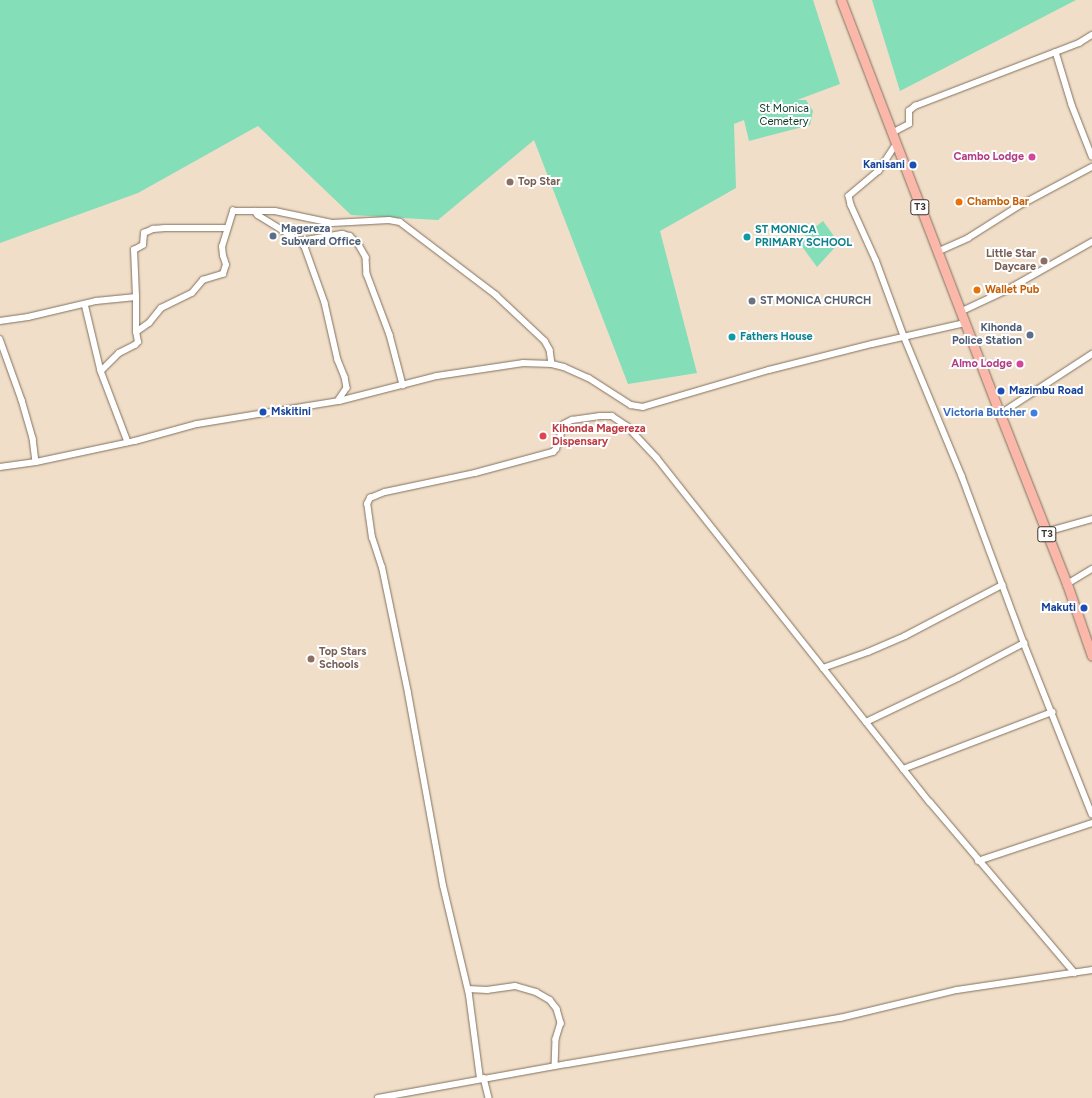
<!DOCTYPE html>
<style>
body{margin:0}
#map{position:relative;width:1092px;height:1098px;overflow:hidden;background:#f0dec8;font-family:Figtree,sans-serif}
div>[style]{position:absolute}
.green>*{inset:0;background:#84deb7}
.roads{filter:drop-shadow(0 0 1px #81715d) drop-shadow(0 0 1px #81715d)}
.minor>*{height:5.5px;margin:-2.75px;padding:0 2.75px;transform-origin:2.75px;border-radius:2.75px;background:#fff}
.trunk>*{height:9px;margin:-4.5px;padding:0 4.5px;transform-origin:4.5px;border-radius:4.5px;background:#fab7aa}
.dots>*{width:11px;height:11px;translate:-50% -50%;box-sizing:border-box;border:2px solid #fff;border-radius:50%}
span{translate:-50% -50%;white-space:nowrap;text-align:center;line-height:1.15;-webkit-text-stroke:4px #fff;paint-order:stroke}
.shield-label span{padding:1px 3px;background:#fff;border:1px solid;border-radius:3px;-webkit-text-stroke-width:0}
.shield-label{font-size:10px;color:#39322a;font-weight:700}
.park-label{font-size:11px;color:#0b3727}
.hotel-label{font-size:11px;color:#b23c85;font-weight:700}
.right{translate:-100% -50%;text-align:right}
.transit-label{font-size:11px;color:#164399;font-weight:700}
.left{translate:0 -50%;text-align:left}
.education-label{font-size:11px;color:#785e54;font-weight:700}
.food-label{font-size:11px;color:#c56008;font-weight:700}
.service-label{font-size:11px;color:#4e5e75;font-weight:700}
.culture-label{font-size:11px;color:#0d838f;font-weight:700}
.worship-label{font-size:11px;color:#5b616d;font-weight:700}
.shop-label{font-size:11px;color:#366cbe;font-weight:700}
.health-label{font-size:11px;color:#be3a42;font-weight:700}
</style>
<div id="map">
<div class="green">
<div style="clip-path:polygon(0 0,813px 0,840px 84px,797px 100px,806px 100px,813px 111px,810px 125px,749px 141px,744px 120px,734px 124px,736px 188px,660px 231px,697px 373px,628px 384px,534px 140px,438px 220px,351px 215px,258px 126px,138px 193px,0 243px)"></div>
<div style="clip-path:polygon(872px 0,1076px 0,900px 91px)"></div>
<div style="clip-path:polygon(823px 221px,839px 243px,817px 267px,798px 241px)"></div>
</div>
<div class="roads">
<div class="minor">
<div style="left:1056px;top:52px;width:55px;rotate:73.2deg"></div>
<div style="left:1072px;top:105px;width:55px;rotate:68.6deg"></div>
<div style="left:892px;top:133px;width:19px;rotate:-28deg"></div>
<div style="left:909px;top:124px;width:13px;rotate:-90deg"></div>
<div style="left:909px;top:111px;width:8px;rotate:-40deg"></div>
<div style="left:915px;top:106px;width:176px;rotate:-21deg"></div>
<div style="left:1079px;top:43px;width:15px;rotate:-32deg"></div>
<div style="left:896px;top:145px;width:31px;rotate:123deg"></div>
<div style="left:879px;top:171px;width:39px;rotate:140deg"></div>
<div style="left:849px;top:196px;width:9px;rotate:77deg"></div>
<div style="left:851px;top:205px;width:60px;rotate:65.6deg"></div>
<div style="left:876px;top:260px;width:81px;rotate:69.8deg"></div>
<div style="left:904px;top:336px;width:152px;rotate:67.5deg"></div>
<div style="left:962px;top:476px;width:178px;rotate:69.6deg"></div>
<div style="left:1024px;top:643px;width:184px;rotate:68.3deg"></div>
<div style="left:255px;top:211px;width:5px;rotate:53deg"></div>
<div style="left:258px;top:215px;width:49px;rotate:31.8deg"></div>
<div style="left:300px;top:241px;width:8px;rotate:50deg"></div>
<div style="left:305px;top:247px;width:59px;rotate:70.3deg"></div>
<div style="left:325px;top:303px;width:58px;rotate:77.2deg"></div>
<div style="left:338px;top:360px;width:18px;rotate:68deg"></div>
<div style="left:345px;top:377px;width:11px;rotate:80deg"></div>
<div style="left:347px;top:388px;width:14px;rotate:124deg"></div>
<div style="left:300px;top:241px;width:43px;rotate:-9.5deg"></div>
<div style="left:342px;top:234px;width:8px;rotate:14deg"></div>
<div style="left:350px;top:236px;width:13px;rotate:45deg"></div>
<div style="left:359px;top:245px;width:14px;rotate:60deg"></div>
<div style="left:366px;top:257px;width:17px;rotate:87deg"></div>
<div style="left:367px;top:274px;width:65px;rotate:69.3deg"></div>
<div style="left:390px;top:335px;width:52px;rotate:75.4deg"></div>
<div style="left:937px;top:252px;width:34px;rotate:-24deg"></div>
<div style="left:968px;top:238px;width:58px;rotate:-32.3deg"></div>
<div style="left:1017px;top:207px;width:85px;rotate:-28.1deg"></div>
<div style="left:85px;top:304px;width:69px;rotate:76.6deg"></div>
<div style="left:101px;top:371px;width:76px;rotate:69.2deg"></div>
<div style="left:960px;top:312px;width:52px;rotate:-25.1deg"></div>
<div style="left:1007px;top:290px;width:98px;rotate:-29.5deg"></div>
<div style="left:0;top:321px;width:28px;rotate:-8deg"></div>
<div style="left:28px;top:317px;width:70px;rotate:-13.2deg"></div>
<div style="left:96px;top:301px;width:40px;rotate:-5.7deg"></div>
<div style="left:136px;top:332px;width:16px;rotate:-35deg"></div>
<div style="left:149px;top:323px;width:19px;rotate:-51deg"></div>
<div style="left:161px;top:308px;width:34px;rotate:-26deg"></div>
<div style="left:192px;top:293px;width:17px;rotate:-50deg"></div>
<div style="left:203px;top:280px;width:21px;rotate:-17deg"></div>
<div style="left:223px;top:274px;width:9px;rotate:-72deg"></div>
<div style="left:226px;top:265px;width:9px;rotate:-108deg"></div>
<div style="left:223px;top:256px;width:9px;rotate:-96deg"></div>
<div style="left:222px;top:247px;width:38px;rotate:-73deg"></div>
<div style="left:233px;top:211px;width:42px"></div>
<div style="left:275px;top:211px;width:58px;rotate:11.9deg"></div>
<div style="left:332px;top:223px;width:57px;rotate:-3deg"></div>
<div style="left:389px;top:220px;width:11px;rotate:10deg"></div>
<div style="left:400px;top:222px;width:121px;rotate:37.2deg"></div>
<div style="left:496px;top:295px;width:67px;rotate:43.2deg"></div>
<div style="left:545px;top:341px;width:10px;rotate:61deg"></div>
<div style="left:550px;top:350px;width:14px;rotate:82deg"></div>
<div style="left:0;top:339px;width:65px;rotate:70.2deg"></div>
<div style="left:22px;top:400px;width:40px;rotate:74deg"></div>
<div style="left:33px;top:438px;width:24px;rotate:83deg"></div>
<div style="left:101px;top:371px;width:25px;rotate:-45deg"></div>
<div style="left:119px;top:353px;width:18px;rotate:-27deg"></div>
<div style="left:135px;top:345px;width:4px;rotate:-45deg"></div>
<div style="left:138px;top:342px;width:10px;rotate:-101deg"></div>
<div style="left:136px;top:332px;width:35px;rotate:-90deg"></div>
<div style="left:136px;top:297px;width:47px;rotate:-92.4deg"></div>
<div style="left:134px;top:250px;width:10px;rotate:-29deg"></div>
<div style="left:143px;top:245px;width:12px;rotate:-85deg"></div>
<div style="left:144px;top:233px;width:10px;rotate:-24deg"></div>
<div style="left:153px;top:229px;width:12px;rotate:-5deg"></div>
<div style="left:165px;top:228px;width:62px"></div>
<div style="left:1000px;top:414px;width:110px;rotate:-33.1deg"></div>
<div style="left:0;top:467px;width:36px;rotate:-8deg"></div>
<div style="left:36px;top:462px;width:101px;rotate:-12deg"></div>
<div style="left:135px;top:441px;width:64px;rotate:-15.3deg"></div>
<div style="left:197px;top:424px;width:144px;rotate:-9.2deg"></div>
<div style="left:339px;top:401px;width:101px;rotate:-14.3deg"></div>
<div style="left:437px;top:376px;width:87px;rotate:-8.6deg"></div>
<div style="left:523px;top:363px;width:29px;rotate:2deg"></div>
<div style="left:552px;top:364px;width:12px;rotate:14deg"></div>
<div style="left:564px;top:367px;width:27px;rotate:24deg"></div>
<div style="left:589px;top:378px;width:50px;rotate:32.7deg"></div>
<div style="left:631px;top:405px;width:12px;rotate:9deg"></div>
<div style="left:643px;top:407px;width:131px;rotate:-16.4deg"></div>
<div style="left:769px;top:370px;width:106px;rotate:-14.2deg"></div>
<div style="left:872px;top:344px;width:95px;rotate:-12.7deg"></div>
<div style="left:1046px;top:532px;width:48px;rotate:-15.8deg"></div>
<div style="left:1067px;top:584px;width:29px;rotate:-31deg"></div>
<div style="left:823px;top:668px;width:48px;rotate:-19.6deg"></div>
<div style="left:868px;top:652px;width:40px;rotate:-23.4deg"></div>
<div style="left:905px;top:636px;width:110px;rotate:-27.7deg"></div>
<div style="left:866px;top:722px;width:102px;rotate:-25.6deg"></div>
<div style="left:958px;top:678px;width:75px;rotate:-27.9deg"></div>
<div style="left:903px;top:769px;width:160px;rotate:-20.9deg"></div>
<div style="left:978px;top:861px;width:120px;rotate:-18.4deg"></div>
<div style="left:468px;top:989px;width:19px;rotate:3deg"></div>
<div style="left:487px;top:990px;width:28px;rotate:-8deg"></div>
<div style="left:515px;top:986px;width:22px;rotate:16deg"></div>
<div style="left:536px;top:992px;width:16px;rotate:30deg"></div>
<div style="left:550px;top:1000px;width:11px;rotate:52deg"></div>
<div style="left:557px;top:1009px;width:15px;rotate:74deg"></div>
<div style="left:561px;top:1023px;width:17px;rotate:107deg"></div>
<div style="left:556px;top:1039px;width:27px;rotate:92deg"></div>
<div style="left:484px;top:1078px;width:21px;rotate:76deg"></div>
<div style="left:480px;top:1079px;width:85px;rotate:-97.5deg"></div>
<div style="left:469px;top:995px;width:112px;rotate:-103.4deg"></div>
<div style="left:443px;top:886px;width:196px;rotate:-100.3deg"></div>
<div style="left:408px;top:693px;width:128px;rotate:-101.7deg"></div>
<div style="left:382px;top:568px;width:32px;rotate:-108deg"></div>
<div style="left:372px;top:538px;width:34px;rotate:-98deg"></div>
<div style="left:367px;top:504px;width:7px;rotate:-63deg"></div>
<div style="left:370px;top:498px;width:16px;rotate:-22deg"></div>
<div style="left:385px;top:492px;width:92px;rotate:-11.9deg"></div>
<div style="left:475px;top:473px;width:81px;rotate:-15.1deg"></div>
<div style="left:553px;top:452px;width:4px;rotate:-45deg"></div>
<div style="left:556px;top:449px;width:26px;rotate:-72deg"></div>
<div style="left:564px;top:424px;width:9px;rotate:-27deg"></div>
<div style="left:572px;top:420px;width:28px;rotate:-8deg"></div>
<div style="left:600px;top:416px;width:12px"></div>
<div style="left:612px;top:416px;width:18px;rotate:34deg"></div>
<div style="left:627px;top:426px;width:44px;rotate:46.8deg"></div>
<div style="left:657px;top:458px;width:439px;rotate:51.6deg"></div>
<div style="left:930px;top:802px;width:224px;rotate:49.7deg"></div>
<div style="left:378px;top:1098px;width:192px;rotate:-10.2deg"></div>
<div style="left:567px;top:1064px;width:277px;rotate:-9.6deg"></div>
<div style="left:840px;top:1018px;width:120px;rotate:-13.5deg"></div>
<div style="left:957px;top:990px;width:136px;rotate:-8.4deg"></div>
</div>
<div class="trunk">
<div style="left:841px;top:0;width:443px;rotate:69deg"></div>
<div style="left:1000px;top:414px;width:183px;rotate:68.5deg"></div>
<div style="left:1067px;top:584px;width:76px;rotate:70.9deg"></div>
</div>
</div>
<div class="dots">
<div style="left:1032px;top:157px;background:#d1479c"></div>
<div style="left:913px;top:165px;background:#1a4fb4"></div>
<div style="left:510px;top:182px;background:#8d6e63"></div>
<div style="left:959px;top:202px;background:#e8710a"></div>
<div style="left:273px;top:236px;background:#5c6f8a"></div>
<div style="left:747px;top:237px;background:#0f9aa8"></div>
<div style="left:1044px;top:261px;background:#8d6e63"></div>
<div style="left:977px;top:290px;background:#e8710a"></div>
<div style="left:752px;top:301px;background:#6b7280"></div>
<div style="left:1030px;top:335px;background:#5c6f8a"></div>
<div style="left:732px;top:337px;background:#0f9aa8"></div>
<div style="left:1020px;top:364px;background:#d1479c"></div>
<div style="left:1001px;top:391px;background:#1a4fb4"></div>
<div style="left:263px;top:412px;background:#1a4fb4"></div>
<div style="left:1034px;top:413px;background:#3f7fe0"></div>
<div style="left:543px;top:436px;background:#e0444e"></div>
<div style="left:1084px;top:608px;background:#1a4fb4"></div>
<div style="left:311px;top:659px;background:#8d6e63"></div>
</div>
<div class="shield-label">
<span style="left:920px;top:207px">T3</span>
<span style="left:1047px;top:534px">T3</span>
</div>
<div class="park-label">
<span style="left:784px;top:116px">St Monica<br>Cemetery</span>
</div>
<div class="hotel-label">
<span class="right" style="left:1024px;top:157px">Cambo Lodge</span>
<span class="right" style="left:1012px;top:364px">Almo Lodge</span>
</div>
<div class="transit-label">
<span class="right" style="left:905px;top:165px">Kanisani</span>
<span class="left" style="left:1009px;top:391px">Mazimbu Road</span>
<span class="left" style="left:271px;top:412px">Mskitini</span>
<span class="right" style="left:1076px;top:608px">Makuti</span>
</div>
<div class="education-label">
<span class="left" style="left:518px;top:182px">Top Star</span>
<span class="right" style="left:1036px;top:261px">Little Star<br>Daycare</span>
<span class="left" style="left:319px;top:659px">Top Stars<br>Schools</span>
</div>
<div class="food-label">
<span class="left" style="left:967px;top:202px">Chambo Bar</span>
<span class="left" style="left:985px;top:290px">Wallet Pub</span>
</div>
<div class="service-label">
<span class="left" style="left:281px;top:236px">Magereza<br>Subward Office</span>
<span class="right" style="left:1022px;top:335px">Kihonda<br>Police Station</span>
</div>
<div class="culture-label">
<span class="left" style="left:755px;top:237px">ST MONICA<br>PRIMARY SCHOOL</span>
<span class="left" style="left:740px;top:337px">Fathers House</span>
</div>
<div class="worship-label">
<span class="left" style="left:760px;top:301px">ST MONICA CHURCH</span>
</div>
<div class="shop-label">
<span class="right" style="left:1026px;top:413px">Victoria Butcher</span>
</div>
<div class="health-label">
<span class="left" style="left:552px;top:436px">Kihonda Magereza<br>Dispensary</span>
</div>
</div>
